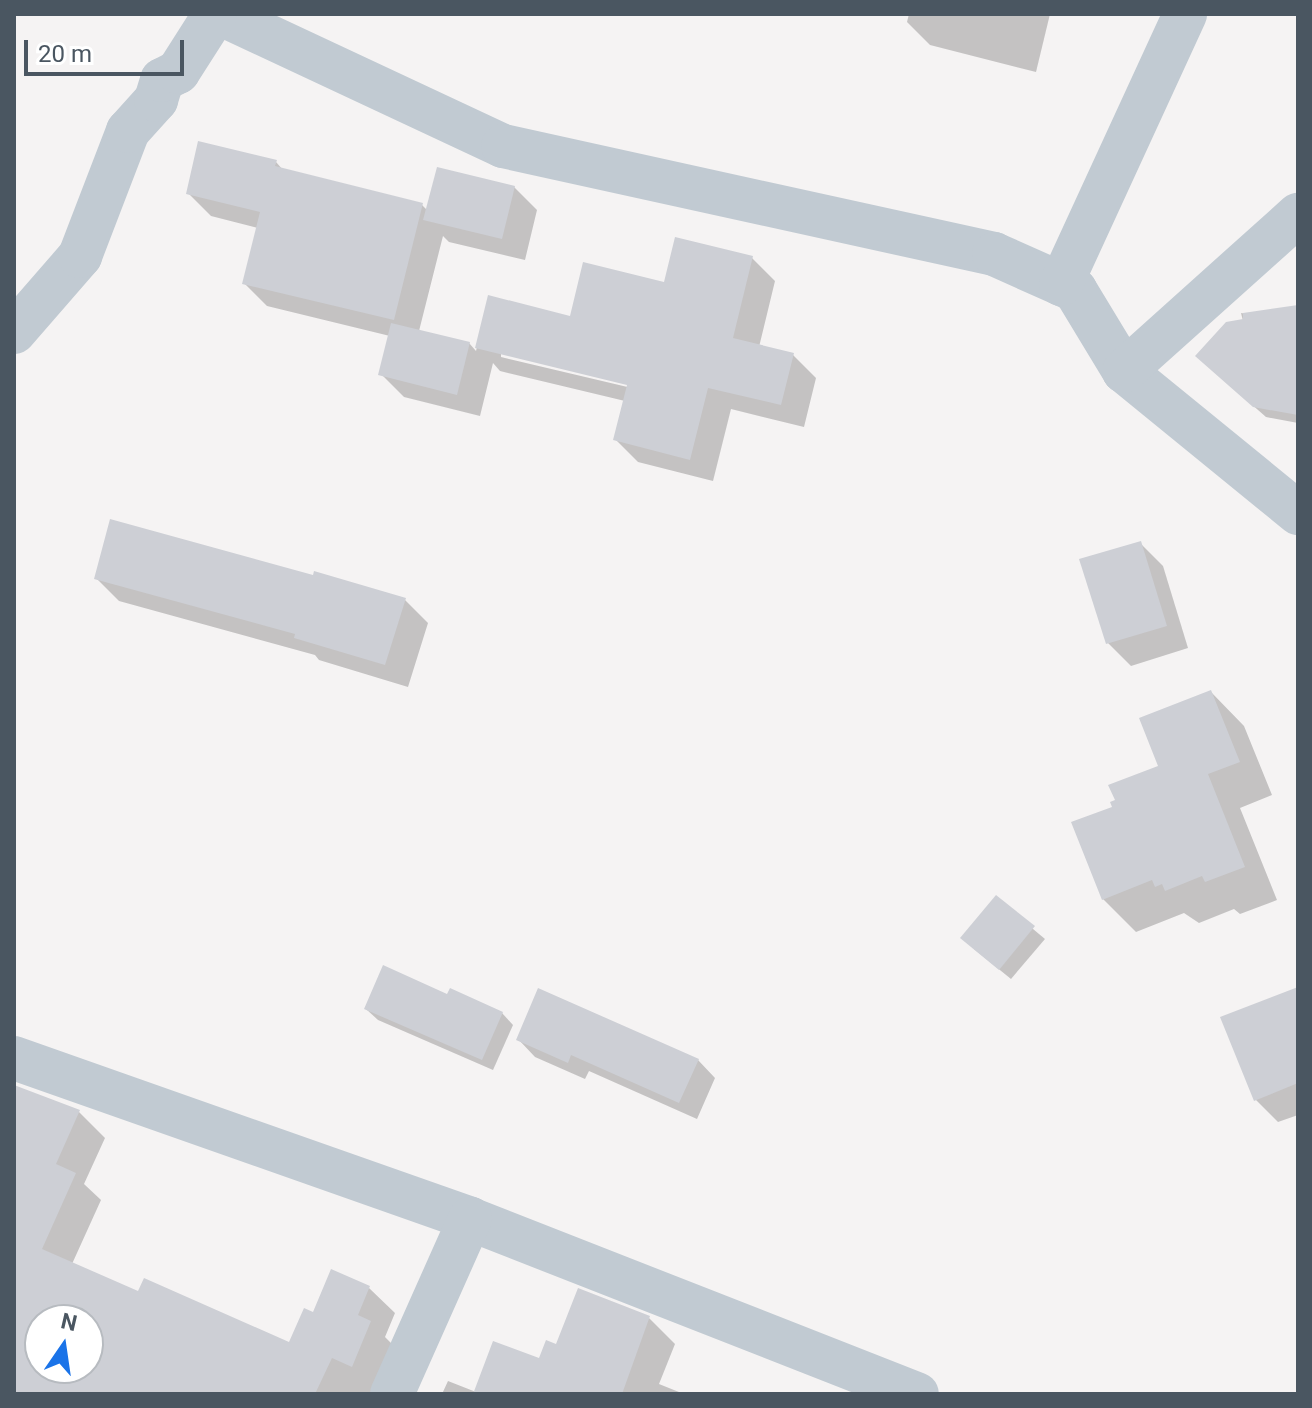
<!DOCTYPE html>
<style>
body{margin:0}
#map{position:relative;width:1312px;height:1408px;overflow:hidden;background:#f5f3f3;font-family:Roboto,sans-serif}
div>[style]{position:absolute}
.shadow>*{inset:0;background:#0003}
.building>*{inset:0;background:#cdcfd5}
.minor>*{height:44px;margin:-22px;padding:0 22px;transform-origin:22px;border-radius:22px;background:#c1cad2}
span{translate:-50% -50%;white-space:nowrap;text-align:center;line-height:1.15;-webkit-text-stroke:6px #fff;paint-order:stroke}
.frame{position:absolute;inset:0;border:16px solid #4a5661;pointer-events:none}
.north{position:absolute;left:24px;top:1304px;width:80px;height:80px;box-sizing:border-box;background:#fff;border:2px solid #b7bbc0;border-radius:50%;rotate:13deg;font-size:22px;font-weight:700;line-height:32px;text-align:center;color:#4a5661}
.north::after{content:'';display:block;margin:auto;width:28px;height:36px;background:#1a73e8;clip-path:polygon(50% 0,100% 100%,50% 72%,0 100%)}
.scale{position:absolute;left:24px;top:40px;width:160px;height:36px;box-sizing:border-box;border:4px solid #4a5661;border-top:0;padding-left:10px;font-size:24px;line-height:28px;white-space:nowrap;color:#4a5661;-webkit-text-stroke:6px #fff;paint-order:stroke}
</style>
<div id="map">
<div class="shadow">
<div style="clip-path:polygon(909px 14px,1050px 14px,1036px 72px,930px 45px,907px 22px)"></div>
<div style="clip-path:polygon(evenodd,276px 162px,283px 170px,422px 205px,428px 211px,514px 187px,537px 210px,525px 260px,449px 242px,443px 236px,419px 331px,469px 343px,476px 351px,489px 298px,571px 318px,752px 258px,775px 281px,759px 347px,793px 355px,816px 378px,804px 427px,731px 409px,713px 481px,638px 462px,615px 439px,625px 401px,500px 371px,493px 363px,480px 416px,404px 397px,381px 374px,390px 336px,267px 306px,244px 283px,258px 228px,211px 216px,188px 193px,276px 162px,501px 353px,637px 385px,636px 389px,501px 357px,501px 353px)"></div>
<div style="clip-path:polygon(1241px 313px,1298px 322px,1298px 423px,1266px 417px,1209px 367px,1243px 321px)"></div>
<div style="clip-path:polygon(1140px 543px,1163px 566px,1188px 648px,1131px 666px,1108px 643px)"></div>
<div style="clip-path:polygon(96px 578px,405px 600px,428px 623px,408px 687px,319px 660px,315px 655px,119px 601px)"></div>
<div style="clip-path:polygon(1211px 692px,1244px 726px,1272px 795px,1240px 808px,1277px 900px,1240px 914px,1234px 909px,1199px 923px,1184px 913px,1136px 932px,1103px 899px,1114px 808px,1161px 767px)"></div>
<div style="clip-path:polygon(996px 898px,1045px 939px,1011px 979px,974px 949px)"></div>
<div style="clip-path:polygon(448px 997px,502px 1013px,513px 1025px,493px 1070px,378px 1020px,366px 1009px)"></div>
<div style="clip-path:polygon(1298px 1000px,1298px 1115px,1278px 1122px,1255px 1099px)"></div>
<div style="clip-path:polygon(518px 1039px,698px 1060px,715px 1078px,697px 1119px,589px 1071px,585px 1079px,535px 1057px)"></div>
<div style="clip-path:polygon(evenodd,14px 1087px,79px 1112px,105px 1138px,84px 1184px,101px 1200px,72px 1264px,139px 1293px,290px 1344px,314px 1314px,369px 1288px,395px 1313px,385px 1337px,396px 1348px,376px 1394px,14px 1394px,14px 1087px,40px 1320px,88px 1320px,88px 1368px,40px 1368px,40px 1320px)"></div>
<div style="clip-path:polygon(649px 1318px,675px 1344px,659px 1384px,684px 1394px,442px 1394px,448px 1381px,476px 1392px,540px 1361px,557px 1347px)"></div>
</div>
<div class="building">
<div style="clip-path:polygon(198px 141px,277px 160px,275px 166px,423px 203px,394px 320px,242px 284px,260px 212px,186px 194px)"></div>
<div style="clip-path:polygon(437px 167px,515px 186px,502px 239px,423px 220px)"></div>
<div style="clip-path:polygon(675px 237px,753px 256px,733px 338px,794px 353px,781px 405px,708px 388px,690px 460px,613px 440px,627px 385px,475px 348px,488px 295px,570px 316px,583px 262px,664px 282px)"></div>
<div style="clip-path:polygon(1298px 305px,1298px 415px,1253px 407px,1195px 356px,1226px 322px,1243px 319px,1243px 313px)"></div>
<div style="clip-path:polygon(391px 323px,470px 342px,457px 395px,378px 375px)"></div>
<div style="clip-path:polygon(110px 519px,313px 575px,314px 571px,406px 598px,385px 665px,294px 638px,295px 634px,94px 579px)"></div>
<div style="clip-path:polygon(1141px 541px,1167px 626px,1106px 644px,1079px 559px)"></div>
<div style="clip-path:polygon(1211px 690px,1240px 762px,1208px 774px,1245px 867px,1205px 882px,1202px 876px,1165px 891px,1162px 884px,1155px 887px,1152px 880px,1102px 900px,1071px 822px,1112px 807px,1110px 802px,1115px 800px,1108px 785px,1158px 766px,1139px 718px)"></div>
<div style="clip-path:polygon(996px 895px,1035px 926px,999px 970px,960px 938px)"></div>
<div style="clip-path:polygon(383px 965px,447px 994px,450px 988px,503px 1012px,482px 1060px,364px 1009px)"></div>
<div style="clip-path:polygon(1298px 987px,1298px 1083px,1254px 1101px,1220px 1017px)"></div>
<div style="clip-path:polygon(538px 988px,699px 1059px,679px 1103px,571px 1055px,568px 1063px,516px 1040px)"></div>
<div style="clip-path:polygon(evenodd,14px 1085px,80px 1110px,56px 1164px,76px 1173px,42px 1249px,138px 1291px,144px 1278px,289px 1342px,304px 1308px,313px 1312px,331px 1269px,370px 1286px,358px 1315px,371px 1321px,352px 1367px,332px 1358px,315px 1394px,14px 1394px,14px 1085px,40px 1320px,88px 1320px,88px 1368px,40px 1368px,40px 1320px)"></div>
<div style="clip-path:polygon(578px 1288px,650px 1316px,622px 1394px,473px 1394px,493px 1341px,539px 1358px,546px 1340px,556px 1344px)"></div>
</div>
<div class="minor">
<div style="left:221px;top:14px;width:311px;rotate:25.1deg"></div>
<div style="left:503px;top:146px;width:503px;rotate:12.41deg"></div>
<div style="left:994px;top:254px;width:89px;rotate:24deg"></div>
<div style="left:1075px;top:290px;width:95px;rotate:58.8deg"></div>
<div style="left:1124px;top:371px;width:225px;rotate:39.2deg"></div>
<div style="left:1061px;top:284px;width:297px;rotate:-65.3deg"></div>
<div style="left:14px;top:332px;width:101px;rotate:-49deg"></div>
<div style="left:80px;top:256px;width:134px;rotate:-69deg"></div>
<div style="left:128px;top:131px;width:42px;rotate:-47.9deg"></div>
<div style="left:156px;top:100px;width:21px;rotate:-73deg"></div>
<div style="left:162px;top:80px;width:18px;rotate:-27deg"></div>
<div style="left:178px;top:72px;width:69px;rotate:-57.5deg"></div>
<div style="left:1124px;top:371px;width:234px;rotate:-41.9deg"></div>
<div style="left:14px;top:1058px;width:484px;rotate:19.4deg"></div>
<div style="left:470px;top:1219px;width:480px;rotate:21.4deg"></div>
<div style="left:392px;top:1394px;width:192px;rotate:-66deg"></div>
</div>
<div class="frame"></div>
<div class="north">N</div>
<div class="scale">20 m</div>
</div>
